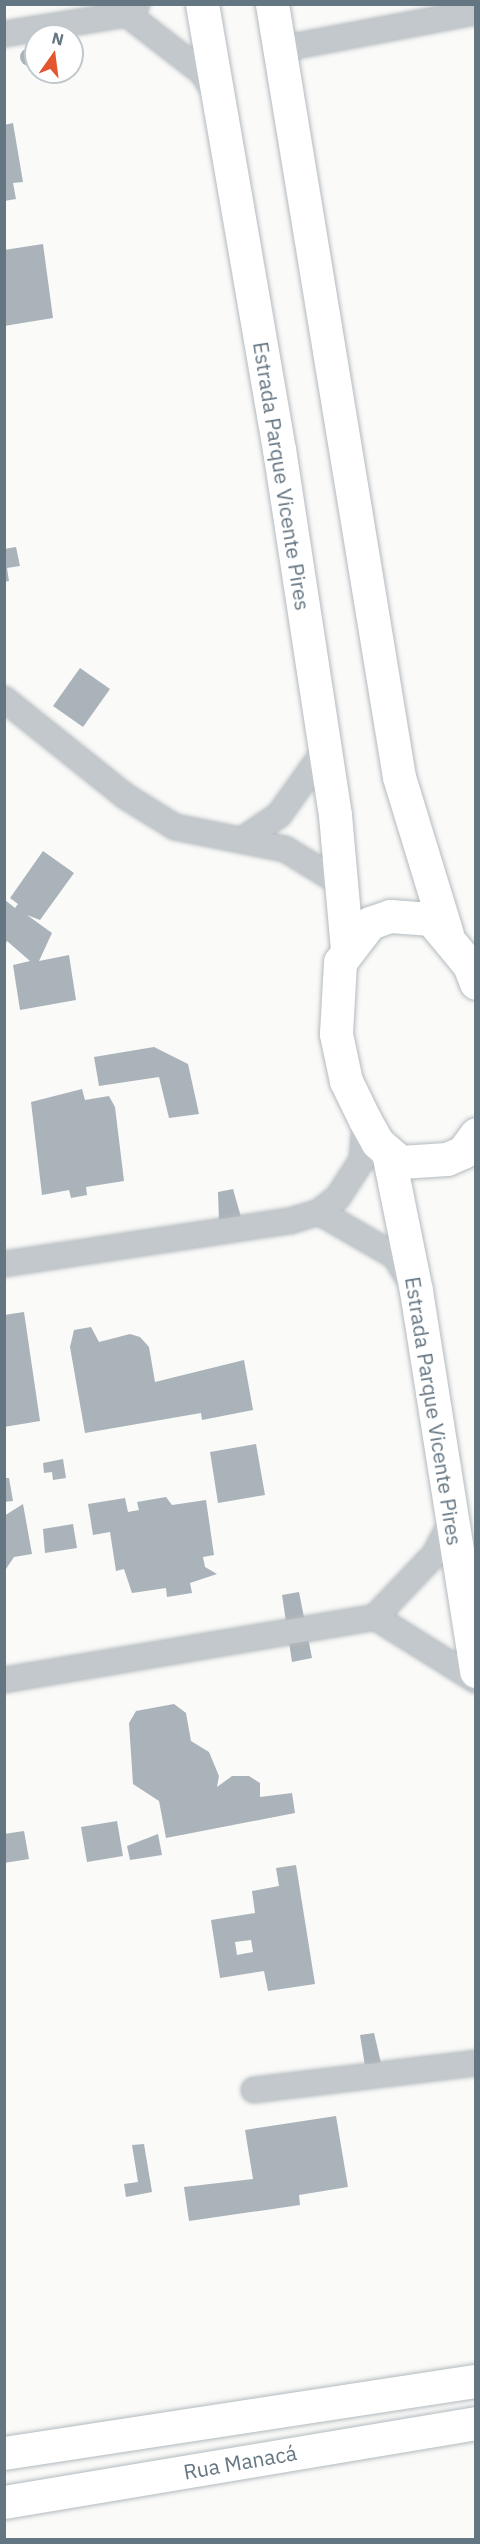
<!DOCTYPE html>
<meta charset="utf-8">
<style>
body{margin:0}
#map{position:relative;width:480px;height:2544px;overflow:hidden;background:#fafaf8;font-family:"IBM Plex Sans",sans-serif}
div>[style]{position:absolute}
.building>*{inset:0;background:#aab3b9}
.round{border-radius:50%}
.roads{filter:drop-shadow(0 0 2px #b3babf) drop-shadow(0 0 2px #b3babf)}
.street>*{height:24px;margin:-12px;padding:0 12px;transform-origin:12px;border-radius:12px;background:#c3c8cc}
.secondary>*{height:33px;margin:-16.5px;padding:0 16.5px;transform-origin:16.5px;border-radius:16.5px;background:#fff}
.primary>*{height:33px;margin:-16.5px;padding:0 16.5px;transform-origin:16.5px;border-radius:16.5px;background:#fff}
span{translate:-50% -50%;white-space:nowrap;text-align:center;line-height:1.15;-webkit-text-stroke:6px #fff;paint-order:stroke}
.street-label{font-size:21px;color:#657683}
.frame{position:absolute;inset:0;border:6px solid #657683;pointer-events:none}
.north{position:absolute;left:24px;top:24px;width:60px;height:60px;box-sizing:border-box;background:#fff;border:2px solid #c1c8cd;border-radius:50%;rotate:14deg;font-size:16px;font-weight:700;line-height:24px;text-align:center;color:#657683}
.north::after{content:'';display:block;margin:auto;width:21px;height:27px;background:#e4572e;clip-path:polygon(50% 0,100% 100%,50% 72%,0 100%)}
</style>
<div id="map">
<div class="building">
<div class="round" style="left:20px;top:48px;width:18px;height:18px"></div>
<div style="clip-path:polygon(13px 123px,23px 182px,13px 183px,16px 199px,4px 201px,4px 125px)"></div>
<div style="clip-path:polygon(43px 244px,53px 318px,4px 326px,4px 250px)"></div>
<div style="clip-path:polygon(16px 547px,20px 566px,7px 568px,9px 581px,4px 582px,4px 549px)"></div>
<div style="clip-path:polygon(80px 668px,110px 689px,83px 727px,53px 706px)"></div>
<div style="clip-path:polygon(43px 851px,74px 873px,40px 920px,27px 915px,52px 933px,39px 961px,69px 955px,76px 1000px,20px 1010px,13px 965px,30px 961px,7px 941px,5px 945px,5px 900px,15px 908px,18px 904px,10px 898px)"></div>
<div style="clip-path:polygon(154px 1047px,188px 1064px,199px 1114px,169px 1118px,159px 1077px,99px 1086px,94px 1057px)"></div>
<div style="clip-path:polygon(82px 1089px,85px 1100px,109px 1096px,115px 1107px,124px 1181px,86px 1187px,87px 1195px,71px 1198px,69px 1190px,42px 1195px,31px 1102px)"></div>
<div style="clip-path:polygon(233px 1189px,241px 1217px,219px 1221px,218px 1192px)"></div>
<div style="clip-path:polygon(24px 1312px,40px 1421px,4px 1427px,4px 1315px)"></div>
<div style="clip-path:polygon(91px 1327px,99px 1342px,130px 1334px,140px 1337px,149px 1347px,155px 1382px,244px 1360px,253px 1410px,202px 1420px,201px 1413px,85px 1433px,70px 1347px,74px 1330px)"></div>
<div style="clip-path:polygon(256px 1444px,265px 1495px,218px 1503px,210px 1452px)"></div>
<div style="clip-path:polygon(63px 1459px,66px 1478px,53px 1480px,52px 1472px,44px 1473px,43px 1463px)"></div>
<div style="clip-path:polygon(4px 1478px,9px 1478px,13px 1501px,4px 1502px)"></div>
<div style="clip-path:polygon(166px 1497px,172px 1505px,206px 1500px,214px 1555px,203px 1557px,205px 1567px,217px 1574px,190px 1583px,192px 1593px,167px 1597px,166px 1588px,132px 1593px,124px 1569px,116px 1571px,110px 1532px,93px 1535px,88px 1504px,125px 1498px,128px 1512px,139px 1510px,137px 1502px)"></div>
<div style="clip-path:polygon(23px 1504px,32px 1554px,14px 1557px,4px 1572px,4px 1516px)"></div>
<div style="clip-path:polygon(73px 1524px,77px 1548px,45px 1553px,43px 1529px)"></div>
<div style="clip-path:polygon(299px 1592px,312px 1658px,292px 1662px,282px 1595px)"></div>
<div style="clip-path:polygon(174px 1704px,186px 1713px,191px 1741px,209px 1752px,219px 1776px,217px 1787px,232px 1776px,249px 1776px,260px 1783px,260px 1797px,292px 1793px,295px 1813px,166px 1838px,159px 1801px,133px 1784px,129px 1723px,136px 1711px)"></div>
<div style="clip-path:polygon(117px 1821px,123px 1856px,87px 1862px,81px 1827px)"></div>
<div style="clip-path:polygon(24px 1831px,29px 1859px,4px 1863px,4px 1834px)"></div>
<div style="clip-path:polygon(158px 1834px,162px 1855px,130px 1860px,127px 1846px)"></div>
<div style="clip-path:polygon(evenodd,296px 1865px,315px 1984px,268px 1991px,264px 1971px,220px 1978px,211px 1920px,255px 1913px,252px 1891px,279px 1886px,276px 1868px,296px 1865px,251px 1940px,253px 1952px,237px 1955px,235px 1942px,251px 1940px)"></div>
<div style="clip-path:polygon(374px 2033px,381px 2063px,365px 2066px,360px 2035px)"></div>
<div style="clip-path:polygon(336px 2116px,348px 2187px,299px 2195px,300px 2205px,189px 2221px,184px 2187px,253px 2179px,245px 2130px)"></div>
<div style="clip-path:polygon(144px 2144px,152px 2192px,126px 2197px,124px 2184px,138px 2182px,132px 2145px)"></div>
</div>
<div class="roads">
<div class="street">
<div style="left:127px;top:14px;width:96px;rotate:37.8deg"></div>
<div style="left:203px;top:73px;width:23px;rotate:59deg"></div>
<div style="left:4px;top:34px;width:125px;rotate:-9.2deg"></div>
<div style="left:127px;top:14px;width:14px;rotate:-45deg"></div>
<div style="left:280px;top:49px;width:199px;rotate:-10.7deg"></div>
<div style="left:4px;top:699px;width:155px;rotate:38.7deg"></div>
<div style="left:125px;top:796px;width:59px;rotate:31.8deg"></div>
<div style="left:175px;top:827px;width:112px;rotate:11.3deg"></div>
<div style="left:285px;top:849px;width:69px;rotate:31.4deg"></div>
<div style="left:245px;top:838px;width:41px;rotate:-34.1deg"></div>
<div style="left:279px;top:815px;width:77px;rotate:-54.5deg"></div>
<div style="left:319px;top:1212px;width:88px;rotate:30.1deg"></div>
<div style="left:395px;top:1256px;width:27px;rotate:59deg"></div>
<div style="left:4px;top:1264px;width:289px;rotate:-8.6deg"></div>
<div style="left:290px;top:1221px;width:30px;rotate:-17deg"></div>
<div style="left:319px;top:1212px;width:24px;rotate:-38deg"></div>
<div style="left:338px;top:1197px;width:44px;rotate:-57deg"></div>
<div style="left:362px;top:1160px;width:40px;rotate:-85.7deg"></div>
<div style="left:375px;top:1617px;width:87px;rotate:-46.4deg"></div>
<div style="left:435px;top:1554px;width:36px;rotate:-63deg"></div>
<div style="left:4px;top:1680px;width:376px;rotate:-9.6deg"></div>
<div style="left:375px;top:1617px;width:119px;rotate:32deg"></div>
<div style="left:254px;top:2090px;width:224px;rotate:-6.9deg"></div>
</div>
<div class="secondary">
<div style="left:4px;top:2453px;width:477px;rotate:-8.7deg"></div>
<div style="left:4px;top:2502px;width:479px;rotate:-9.5deg"></div>
</div>
<div class="primary">
<div style="left:202px;top:4px;width:452px;rotate:80.2deg"></div>
<div style="left:279px;top:449px;width:370px;rotate:81.3deg"></div>
<div style="left:335px;top:815px;width:135px;rotate:84.9deg"></div>
<div style="left:272px;top:4px;width:783px;rotate:80.67deg"></div>
<div style="left:399px;top:777px;width:164px;rotate:73deg"></div>
<div style="left:476px;top:983px;width:19px;rotate:-111deg"></div>
<div style="left:469px;top:965px;width:60px;rotate:-129.6deg"></div>
<div style="left:431px;top:919px;width:41px;rotate:-175.8deg"></div>
<div style="left:390px;top:916px;width:21px;rotate:161deg"></div>
<div style="left:370px;top:923px;width:49px;rotate:127.6deg"></div>
<div style="left:340px;top:962px;width:72px;rotate:93.2deg"></div>
<div style="left:336px;top:1034px;width:48px;rotate:78deg"></div>
<div style="left:346px;top:1081px;width:43px;rotate:64deg"></div>
<div style="left:365px;top:1120px;width:25px;rotate:61deg"></div>
<div style="left:377px;top:1142px;width:30px;rotate:41deg"></div>
<div style="left:400px;top:1162px;width:47px;rotate:-3.7deg"></div>
<div style="left:447px;top:1159px;width:17px;rotate:-24deg"></div>
<div style="left:463px;top:1152px;width:22px;rotate:-54deg"></div>
<div style="left:388px;top:1153px;width:141px;rotate:78.5deg"></div>
<div style="left:416px;top:1291px;width:385px;rotate:81deg"></div>
</div>
</div>
<div class="street-label">
<span style="left:282px;top:476px;rotate:81deg">Estrada Parque Vicente Pires</span>
<span style="left:434px;top:1411px;rotate:81deg">Estrada Parque Vicente Pires</span>
<span style="left:240px;top:2462px;rotate:-10deg">Rua Manacá</span>
</div>
<div class="frame"></div>
<div class="north">N</div>
</div>
